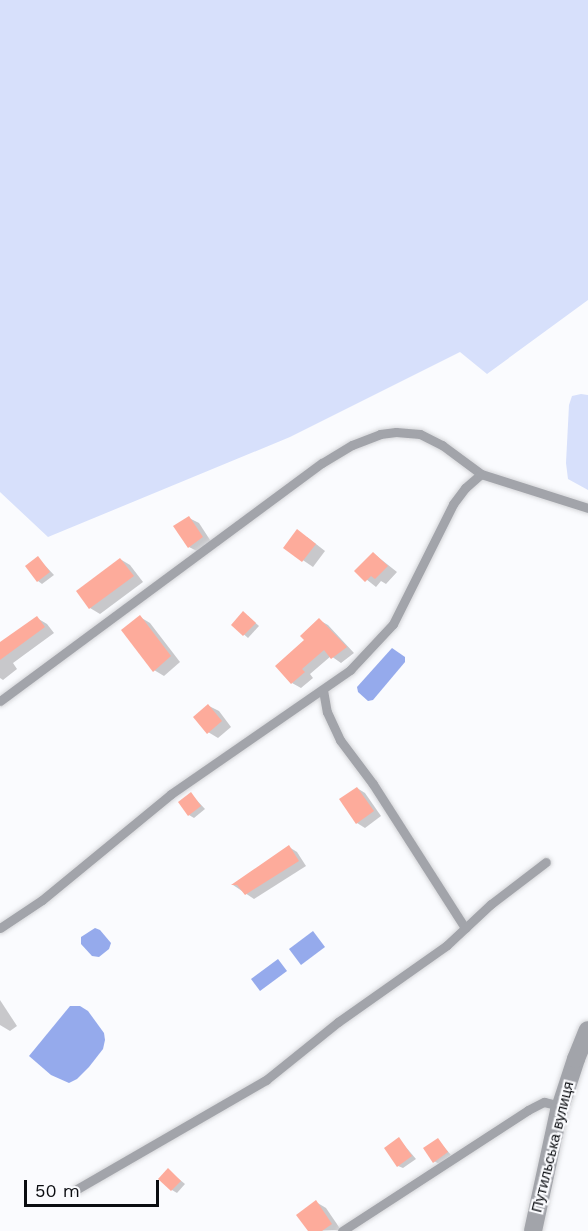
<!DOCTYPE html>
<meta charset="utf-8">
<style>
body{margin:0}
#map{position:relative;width:588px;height:1231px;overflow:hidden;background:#fafbfe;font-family:"Work Sans",sans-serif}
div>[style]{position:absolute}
.green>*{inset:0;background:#d7e0fb}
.water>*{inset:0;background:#95aaec}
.shadow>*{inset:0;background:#0003}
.building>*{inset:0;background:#fdab9b}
.roads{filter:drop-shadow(0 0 2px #d4d5d8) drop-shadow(0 0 2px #d4d5d8)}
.lane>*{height:9px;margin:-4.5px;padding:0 4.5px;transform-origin:4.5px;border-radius:4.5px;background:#a2a4aa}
.street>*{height:18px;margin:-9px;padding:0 9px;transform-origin:9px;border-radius:9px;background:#a2a4aa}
span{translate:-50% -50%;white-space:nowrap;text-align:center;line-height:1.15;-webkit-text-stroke:4.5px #fafbfe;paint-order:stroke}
.street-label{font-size:15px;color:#0a0c10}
.scale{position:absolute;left:24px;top:1180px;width:135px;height:27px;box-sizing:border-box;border:3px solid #0a0c10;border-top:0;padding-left:8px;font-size:18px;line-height:21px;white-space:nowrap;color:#0a0c10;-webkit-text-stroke:4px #fafbfe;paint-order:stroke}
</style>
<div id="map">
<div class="green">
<div style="clip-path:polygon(0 0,588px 0,588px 300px,487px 374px,460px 352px,290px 437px,48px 537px,0 492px)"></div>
<div style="clip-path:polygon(581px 394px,588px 395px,588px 490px,568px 479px,566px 463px,569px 405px,572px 396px)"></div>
</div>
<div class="water">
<div style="clip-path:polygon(392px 648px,405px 657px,405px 662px,373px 700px,368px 701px,358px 692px,357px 687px)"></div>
<div style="clip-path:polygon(95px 928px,100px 930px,111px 943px,109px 949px,99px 957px,92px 956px,81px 944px,81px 937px)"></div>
<div style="clip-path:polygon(313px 931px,325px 947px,301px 965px,289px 949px)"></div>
<div style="clip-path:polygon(278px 959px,287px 971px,260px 991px,251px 979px)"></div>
<div style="clip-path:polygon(70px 1006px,80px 1006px,88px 1011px,104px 1033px,105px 1040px,103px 1049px,89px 1067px,77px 1079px,69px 1083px,51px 1075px,29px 1056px)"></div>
</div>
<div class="shadow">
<div style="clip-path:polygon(189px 518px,199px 523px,212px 543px,199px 552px,189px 547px)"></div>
<div style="clip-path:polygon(307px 537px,325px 551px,313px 567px,285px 548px)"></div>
<div style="clip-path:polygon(373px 553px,397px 572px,386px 584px,381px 581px,376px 587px,356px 571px)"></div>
<div style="clip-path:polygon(38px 558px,54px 575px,42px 584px,38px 581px)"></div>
<div style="clip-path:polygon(120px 559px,130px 565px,143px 582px,100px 614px,90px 608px,78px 591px)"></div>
<div style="clip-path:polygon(248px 616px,259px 626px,248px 638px,233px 625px)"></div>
<div style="clip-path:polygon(140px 617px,150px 623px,180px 662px,164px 676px,154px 670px)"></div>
<div style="clip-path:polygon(37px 618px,47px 624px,54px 633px,13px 663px,17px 669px,3px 680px,0 678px,0 644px)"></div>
<div style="clip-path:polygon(319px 620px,328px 625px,354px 653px,341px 663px,331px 656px,310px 674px,313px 678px,301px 688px,292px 683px,306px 640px)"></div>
<div style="clip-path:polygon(209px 706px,219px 711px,231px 727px,218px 738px,208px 732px)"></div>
<div style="clip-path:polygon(357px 788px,365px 793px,381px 816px,365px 828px,357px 823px)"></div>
<div style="clip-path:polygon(191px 794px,205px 809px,194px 818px,189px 815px)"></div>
<div style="clip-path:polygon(289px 847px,297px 852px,306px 866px,254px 899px,233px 885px)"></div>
<div style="clip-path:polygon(0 1000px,17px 1026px,10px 1031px,0 1025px)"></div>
<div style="clip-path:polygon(399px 1139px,416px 1159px,403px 1168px,398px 1166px)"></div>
<div style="clip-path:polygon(438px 1140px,451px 1155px,439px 1164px,434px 1161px)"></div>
<div style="clip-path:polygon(168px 1170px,185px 1184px,177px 1193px,172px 1190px)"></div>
<div style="clip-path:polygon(316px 1202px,326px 1208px,341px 1230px,310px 1231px)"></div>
</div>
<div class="building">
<div style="clip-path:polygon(189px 516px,203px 537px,188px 548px,173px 526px)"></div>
<div style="clip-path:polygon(297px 529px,316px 544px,302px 562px,283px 548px)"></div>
<div style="clip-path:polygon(373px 552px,388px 566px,375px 579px,371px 576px,365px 582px,354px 571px)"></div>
<div style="clip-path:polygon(38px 556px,50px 572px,37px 582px,25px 566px)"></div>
<div style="clip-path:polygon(120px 558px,134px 576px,89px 609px,76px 591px)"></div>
<div style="clip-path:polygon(243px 611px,256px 623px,243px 636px,231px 625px)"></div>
<div style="clip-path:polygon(140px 615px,171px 656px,153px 672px,121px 630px)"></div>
<div style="clip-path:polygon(37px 616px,45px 627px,0 660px,0 642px)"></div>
<div style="clip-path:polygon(319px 618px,347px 647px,331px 659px,324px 650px,302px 669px,305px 672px,291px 684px,275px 666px,304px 640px,300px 636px)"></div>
<div style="clip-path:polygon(208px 704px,222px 721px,207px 734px,193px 717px)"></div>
<div style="clip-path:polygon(357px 787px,374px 811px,356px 824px,339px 799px)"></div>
<div style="clip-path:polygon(191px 792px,201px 806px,188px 816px,178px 802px)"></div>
<div style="clip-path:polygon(289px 845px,299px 861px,245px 895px,237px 885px,231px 885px)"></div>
<div style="clip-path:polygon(399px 1137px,412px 1156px,397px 1167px,384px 1148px)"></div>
<div style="clip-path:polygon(438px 1138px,448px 1152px,433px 1163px,423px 1148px)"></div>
<div style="clip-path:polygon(168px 1168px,181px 1181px,171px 1191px,158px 1179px)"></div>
<div style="clip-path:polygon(316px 1200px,332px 1224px,322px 1231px,308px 1231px,296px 1215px)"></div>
</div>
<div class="roads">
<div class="lane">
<div style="left:323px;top:690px;width:22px;rotate:80deg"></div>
<div style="left:327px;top:712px;width:31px;rotate:65deg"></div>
<div style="left:340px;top:740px;width:55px;rotate:53.1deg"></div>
<div style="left:373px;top:784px;width:171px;rotate:57.4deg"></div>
<div style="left:0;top:701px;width:400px;rotate:-36.5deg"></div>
<div style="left:322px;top:463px;width:35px;rotate:-31deg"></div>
<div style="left:352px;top:445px;width:30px;rotate:-21deg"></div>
<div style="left:380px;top:434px;width:16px;rotate:-7deg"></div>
<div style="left:396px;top:432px;width:24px;rotate:5deg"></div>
<div style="left:420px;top:434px;width:25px;rotate:27deg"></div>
<div style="left:442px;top:445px;width:49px;rotate:36.6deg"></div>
<div style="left:0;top:928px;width:50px;rotate:-33.7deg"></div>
<div style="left:42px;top:900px;width:167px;rotate:-39.4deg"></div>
<div style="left:171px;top:794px;width:218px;rotate:-34.7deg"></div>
<div style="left:350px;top:670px;width:63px;rotate:-46.9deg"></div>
<div style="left:393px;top:624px;width:134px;rotate:-63.4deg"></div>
<div style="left:453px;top:504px;width:20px;rotate:-53deg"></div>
<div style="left:465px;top:488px;width:21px;rotate:-41deg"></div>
<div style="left:481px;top:474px;width:112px;rotate:17.6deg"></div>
<div style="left:77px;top:1189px;width:218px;rotate:-30deg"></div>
<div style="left:266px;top:1080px;width:92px;rotate:-38.9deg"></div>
<div style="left:338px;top:1022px;width:133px;rotate:-35.2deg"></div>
<div style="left:447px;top:945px;width:60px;rotate:-43deg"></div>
<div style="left:491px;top:904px;width:69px;rotate:-37.4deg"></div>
<div style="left:342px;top:1231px;width:222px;rotate:-33deg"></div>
<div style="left:528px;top:1110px;width:18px;rotate:-27deg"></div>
<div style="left:544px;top:1102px;width:17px;rotate:13deg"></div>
</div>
<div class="street">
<div style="left:533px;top:1231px;width:123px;rotate:-77.8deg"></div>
<div style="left:559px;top:1111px;width:55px;rotate:-71.9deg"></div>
<div style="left:576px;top:1059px;width:31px;rotate:-68deg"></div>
</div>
</div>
<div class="street-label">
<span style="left:553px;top:1147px;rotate:-76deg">Путильська вулиця</span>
</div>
<div class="scale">50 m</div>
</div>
